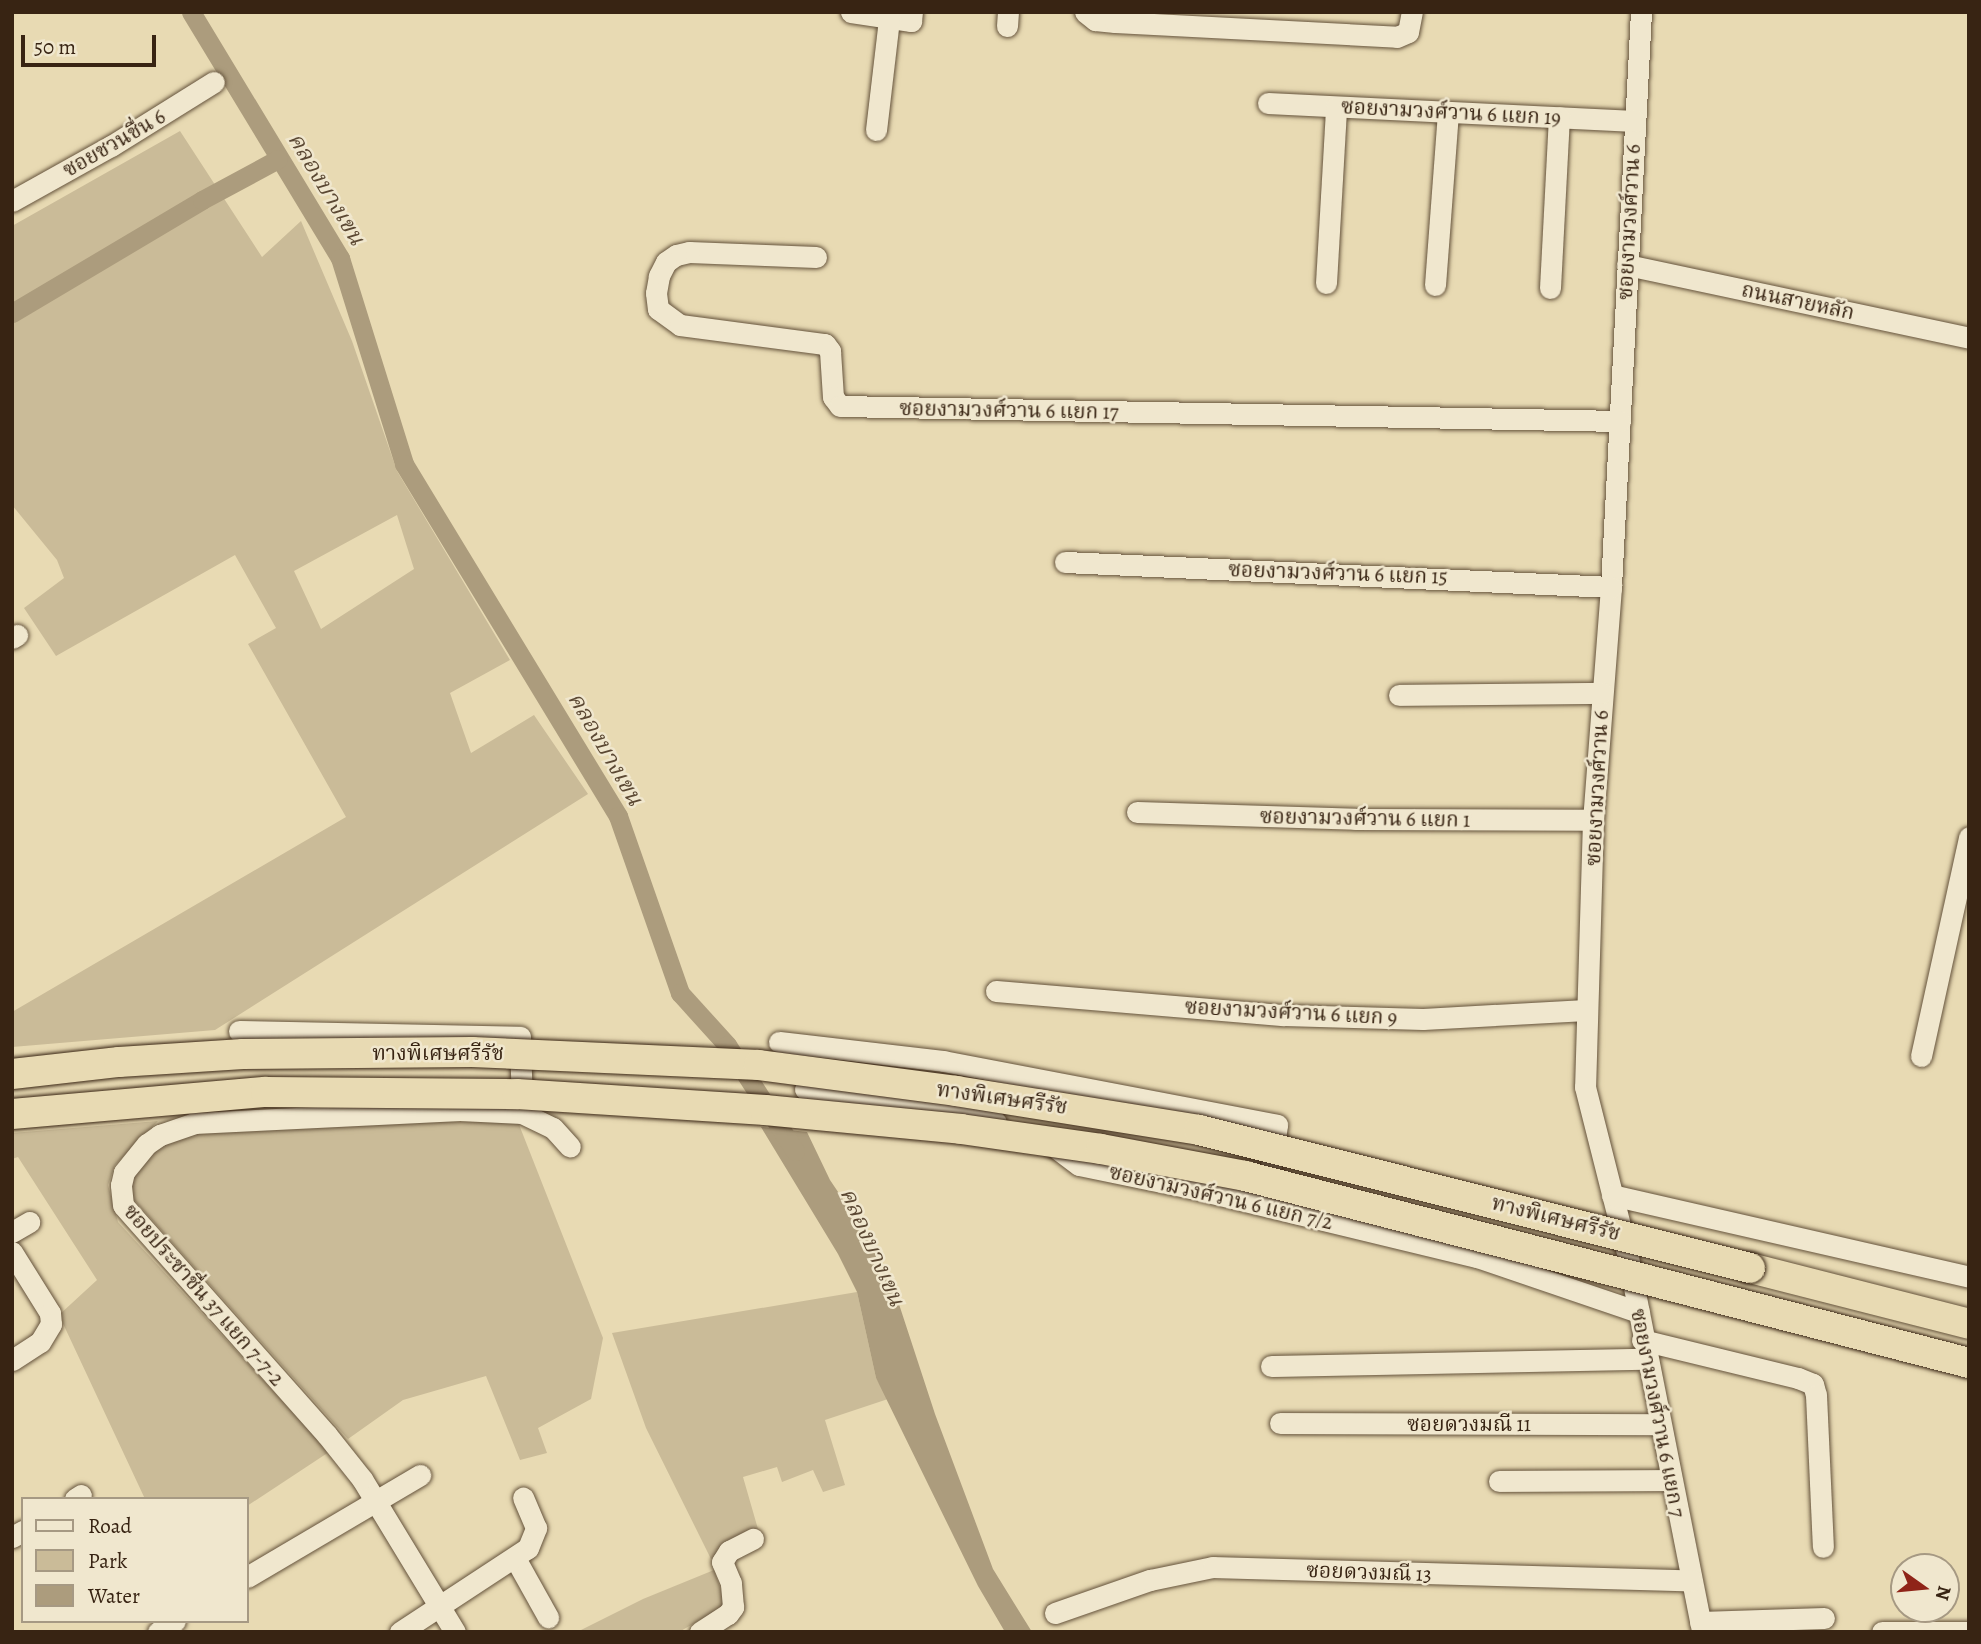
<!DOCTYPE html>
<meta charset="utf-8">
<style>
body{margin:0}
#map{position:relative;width:1981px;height:1644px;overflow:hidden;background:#e8dab3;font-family:Alegreya,"Noto Serif Thai",serif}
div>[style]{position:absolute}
.green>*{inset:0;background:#cabb98}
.water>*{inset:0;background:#ac9c7d}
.canal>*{height:19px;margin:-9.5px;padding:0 9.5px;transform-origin:9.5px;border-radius:9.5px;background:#ac9c7d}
.roads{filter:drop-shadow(0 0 2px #64523b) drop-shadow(0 0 2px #64523b)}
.minor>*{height:21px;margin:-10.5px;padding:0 10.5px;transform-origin:10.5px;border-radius:10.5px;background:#f0e7ce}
.highway>*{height:30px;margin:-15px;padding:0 15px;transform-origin:15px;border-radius:15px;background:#e8dab3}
.bridges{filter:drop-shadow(0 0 2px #382413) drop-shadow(0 0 2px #382413)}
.highway-bridge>*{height:30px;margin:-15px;padding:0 15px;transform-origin:15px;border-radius:15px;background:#e8dab3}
span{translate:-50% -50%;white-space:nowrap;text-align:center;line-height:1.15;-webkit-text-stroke:5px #f0e7ce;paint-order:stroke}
.street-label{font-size:21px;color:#382413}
.water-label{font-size:23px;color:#5b4833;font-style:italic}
.frame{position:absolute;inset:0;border:14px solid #382413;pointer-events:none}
.legend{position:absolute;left:21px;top:1497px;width:228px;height:126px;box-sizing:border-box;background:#f0e7ce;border:2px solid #a69983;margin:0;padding:9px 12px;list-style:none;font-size:21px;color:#382413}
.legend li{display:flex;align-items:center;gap:14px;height:35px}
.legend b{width:35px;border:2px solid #a69983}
.north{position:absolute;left:1890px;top:1553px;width:70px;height:70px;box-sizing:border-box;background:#f0e7ce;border:2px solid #a69983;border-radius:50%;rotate:105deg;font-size:19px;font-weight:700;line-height:28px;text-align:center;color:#382413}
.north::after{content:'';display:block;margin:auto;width:24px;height:32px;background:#8f2418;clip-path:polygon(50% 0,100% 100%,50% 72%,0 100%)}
.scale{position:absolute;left:21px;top:35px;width:135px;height:32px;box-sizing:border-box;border:4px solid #382413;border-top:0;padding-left:9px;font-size:21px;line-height:24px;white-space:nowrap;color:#382413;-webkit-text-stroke:5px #f0e7ce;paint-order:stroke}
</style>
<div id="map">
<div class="green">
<div style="clip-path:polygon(evenodd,180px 131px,262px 257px,301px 221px,352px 341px,397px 471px,510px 660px,450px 693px,471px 753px,534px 715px,588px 794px,215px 1030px,12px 1047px,12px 1012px,346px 817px,248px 644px,276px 628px,235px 555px,56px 656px,24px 608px,64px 578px,57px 560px,12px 505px,12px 226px,180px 131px,397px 515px,414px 569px,321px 629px,294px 571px,397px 515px)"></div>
<div style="clip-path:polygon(158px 1121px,115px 1165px,108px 1185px,118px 1222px,329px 1452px,247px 1506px,247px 1499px,145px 1499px,59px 1315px,97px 1280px,18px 1157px,12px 1159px,12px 1133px)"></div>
<div style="clip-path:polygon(426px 1122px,518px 1122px,603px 1338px,591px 1399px,538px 1428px,547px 1453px,520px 1460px,486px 1376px,403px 1400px,348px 1439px,129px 1194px,135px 1172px,158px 1147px,195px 1129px)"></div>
<div style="clip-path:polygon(857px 1292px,876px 1378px,888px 1399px,825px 1420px,845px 1485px,823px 1492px,813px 1470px,782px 1482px,777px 1467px,743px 1477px,758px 1529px,711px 1559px,646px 1428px,612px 1333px)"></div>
<div style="clip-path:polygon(714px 1570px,726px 1605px,679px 1632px,577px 1632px,643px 1599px)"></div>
</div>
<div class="water">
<div style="clip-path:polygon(761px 1127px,807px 1132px,830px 1180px,861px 1226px,896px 1295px,935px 1414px,993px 1569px,1032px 1632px,1005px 1632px,978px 1586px,876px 1378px,857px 1292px,838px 1254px)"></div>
</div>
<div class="canal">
<div style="left:191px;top:12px;width:288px;rotate:58.8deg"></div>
<div style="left:340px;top:258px;width:216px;rotate:72.7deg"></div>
<div style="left:404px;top:464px;width:412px;rotate:58.7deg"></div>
<div style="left:618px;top:816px;width:188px;rotate:70.7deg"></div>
<div style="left:680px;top:993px;width:70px;rotate:47.9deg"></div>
<div style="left:727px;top:1045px;width:126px;rotate:57.3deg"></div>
<div style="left:12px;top:313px;width:221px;rotate:-30.7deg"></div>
<div style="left:202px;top:200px;width:86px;rotate:-28.3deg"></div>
</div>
<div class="roads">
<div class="minor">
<div style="left:851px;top:12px;width:61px;rotate:8.5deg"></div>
<div style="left:911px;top:21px;width:9px;rotate:-84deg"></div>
<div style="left:1085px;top:12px;width:13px;rotate:39deg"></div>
<div style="left:1095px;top:20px;width:20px;rotate:6deg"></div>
<div style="left:1115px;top:22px;width:282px;rotate:3deg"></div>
<div style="left:1397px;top:37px;width:12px;rotate:-24deg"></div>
<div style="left:1408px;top:32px;width:20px;rotate:-79deg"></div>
<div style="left:1641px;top:12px;width:576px;rotate:92.99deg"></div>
<div style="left:1611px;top:587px;width:234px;rotate:94.4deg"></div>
<div style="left:1593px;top:820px;width:267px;rotate:91.7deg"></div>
<div style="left:1585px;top:1087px;width:175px;rotate:75.8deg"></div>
<div style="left:1628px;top:1257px;width:382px;rotate:78.8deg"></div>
<div style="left:1007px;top:26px;width:14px;rotate:-86deg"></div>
<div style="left:1268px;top:103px;width:367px;rotate:2.8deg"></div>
<div style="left:876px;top:130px;width:112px;rotate:-83.3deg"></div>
<div style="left:12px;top:201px;width:113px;rotate:-29.1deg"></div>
<div style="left:111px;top:146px;width:121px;rotate:-31.9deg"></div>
<div style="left:816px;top:257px;width:127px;rotate:-177.7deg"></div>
<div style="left:689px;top:252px;width:13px;rotate:167deg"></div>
<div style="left:676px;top:255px;width:12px;rotate:145deg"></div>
<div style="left:666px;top:262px;width:16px;rotate:117deg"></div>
<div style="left:659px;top:276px;width:17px;rotate:100deg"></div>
<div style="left:656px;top:293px;width:16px;rotate:83deg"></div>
<div style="left:658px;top:309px;width:27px;rotate:36deg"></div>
<div style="left:680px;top:325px;width:146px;rotate:7.5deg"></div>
<div style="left:825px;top:344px;width:9px;rotate:54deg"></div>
<div style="left:830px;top:351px;width:46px;rotate:86.3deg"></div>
<div style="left:833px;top:397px;width:11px;rotate:52deg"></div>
<div style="left:840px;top:406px;width:780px;rotate:1.1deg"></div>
<div style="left:1627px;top:265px;width:350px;rotate:12deg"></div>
<div style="left:1326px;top:283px;width:176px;rotate:-86.7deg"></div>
<div style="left:1435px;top:285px;width:173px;rotate:-85.7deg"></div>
<div style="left:1550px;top:288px;width:171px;rotate:-87deg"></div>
<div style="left:1065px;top:562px;width:547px;rotate:2.62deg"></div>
<div style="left:12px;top:638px;width:6px;rotate:-31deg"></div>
<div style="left:1399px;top:695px;width:203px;rotate:-0.6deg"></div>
<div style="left:1137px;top:812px;width:218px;rotate:1.8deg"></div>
<div style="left:1355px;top:819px;width:238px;rotate:0.2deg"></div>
<div style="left:996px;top:991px;width:289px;rotate:4.8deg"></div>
<div style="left:1284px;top:1015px;width:139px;rotate:1.6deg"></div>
<div style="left:1423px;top:1019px;width:163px;rotate:-3.2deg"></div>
<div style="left:239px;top:1031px;width:281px;rotate:1.2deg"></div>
<div style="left:520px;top:1037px;width:70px;rotate:88.4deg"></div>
<div style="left:779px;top:1042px;width:165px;rotate:6.6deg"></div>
<div style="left:943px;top:1061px;width:340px;rotate:10.8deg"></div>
<div style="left:1277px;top:1125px;width:69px;rotate:98.4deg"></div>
<div style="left:1921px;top:1056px;width:224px;rotate:-77.6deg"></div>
<div style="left:805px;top:1089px;width:156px;rotate:8.9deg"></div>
<div style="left:959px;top:1113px;width:38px;rotate:14deg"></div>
<div style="left:1051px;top:1144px;width:35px;rotate:37deg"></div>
<div style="left:1079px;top:1165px;width:114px;rotate:11.6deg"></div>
<div style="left:1191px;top:1188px;width:294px;rotate:13.6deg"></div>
<div style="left:1477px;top:1257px;width:171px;rotate:18.8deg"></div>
<div style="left:1612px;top:1195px;width:366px;rotate:12.9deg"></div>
<div style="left:12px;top:1232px;width:20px;rotate:-30deg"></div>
<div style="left:12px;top:1252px;width:72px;rotate:58.1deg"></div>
<div style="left:50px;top:1313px;width:11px;rotate:85deg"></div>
<div style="left:51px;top:1324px;width:21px;rotate:121deg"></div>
<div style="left:40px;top:1342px;width:33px;rotate:147deg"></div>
<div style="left:1642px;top:1340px;width:161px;rotate:13.7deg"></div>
<div style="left:1798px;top:1378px;width:16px;rotate:22deg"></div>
<div style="left:1813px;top:1384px;width:11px;rotate:75deg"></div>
<div style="left:1816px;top:1395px;width:152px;rotate:87.4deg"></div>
<div style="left:1271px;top:1366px;width:375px;rotate:-1.1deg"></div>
<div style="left:1280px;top:1423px;width:379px;rotate:0.2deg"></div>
<div style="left:1499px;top:1481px;width:171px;rotate:-0.3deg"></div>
<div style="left:75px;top:1499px;width:7px;rotate:-34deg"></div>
<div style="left:12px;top:1537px;width:13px;rotate:-29deg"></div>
<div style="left:515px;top:1558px;width:68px;rotate:60.8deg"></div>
<div style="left:247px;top:1577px;width:201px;rotate:-30.5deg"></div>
<div style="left:1055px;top:1613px;width:101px;rotate:-19.2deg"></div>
<div style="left:1150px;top:1580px;width:64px;rotate:-11.7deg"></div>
<div style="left:1213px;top:1567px;width:478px;rotate:1.6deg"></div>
<div style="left:1700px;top:1622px;width:124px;rotate:-1.8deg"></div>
<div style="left:158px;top:1632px;width:20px;rotate:-33deg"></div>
<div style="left:400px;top:1632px;width:153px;rotate:-33.3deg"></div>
<div style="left:528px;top:1548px;width:22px;rotate:-68deg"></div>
<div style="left:536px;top:1528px;width:33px;rotate:-113deg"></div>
<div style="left:455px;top:1632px;width:179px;rotate:-121.3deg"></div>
<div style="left:362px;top:1479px;width:56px;rotate:-128.5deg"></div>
<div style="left:327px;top:1435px;width:307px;rotate:-131.6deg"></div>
<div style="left:123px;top:1205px;width:20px;rotate:-96deg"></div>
<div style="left:121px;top:1185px;width:13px;rotate:-77deg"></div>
<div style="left:124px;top:1172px;width:36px;rotate:-51deg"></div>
<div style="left:147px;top:1144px;width:16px;rotate:-35deg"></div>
<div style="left:160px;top:1135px;width:36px;rotate:-19deg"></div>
<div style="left:194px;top:1123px;width:266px;rotate:-2.8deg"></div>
<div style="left:460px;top:1110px;width:62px;rotate:2.8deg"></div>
<div style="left:522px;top:1113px;width:34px;rotate:26deg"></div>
<div style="left:553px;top:1128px;width:25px;rotate:48deg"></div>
<div style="left:700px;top:1632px;width:33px;rotate:-33deg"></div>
<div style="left:728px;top:1614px;width:9px;rotate:-54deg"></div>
<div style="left:733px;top:1607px;width:24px;rotate:-95deg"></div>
<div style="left:731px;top:1583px;width:23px;rotate:-113deg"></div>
<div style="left:722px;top:1562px;width:13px;rotate:-58deg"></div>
<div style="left:729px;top:1551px;width:27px;rotate:-27deg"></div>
<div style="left:1882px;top:1632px;width:87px"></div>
</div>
<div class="highway">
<div style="left:1750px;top:1268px;width:226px;rotate:14.3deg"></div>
</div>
</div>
<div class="bridges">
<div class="highway-bridge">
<div style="left:12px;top:1074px;width:108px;rotate:-6.4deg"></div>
<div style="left:119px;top:1062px;width:124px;rotate:-3.7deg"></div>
<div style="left:243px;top:1054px;width:229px;rotate:-0.5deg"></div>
<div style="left:472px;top:1052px;width:287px;rotate:2.6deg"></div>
<div style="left:759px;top:1065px;width:199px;rotate:7.5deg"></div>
<div style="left:956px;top:1091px;width:246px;rotate:9.1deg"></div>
<div style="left:1199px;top:1130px;width:568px;rotate:14.06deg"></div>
<div style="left:12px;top:1114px;width:255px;rotate:-5deg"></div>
<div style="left:266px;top:1092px;width:251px;rotate:0.5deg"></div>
<div style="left:517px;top:1094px;width:249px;rotate:3.7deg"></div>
<div style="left:765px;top:1110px;width:197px;rotate:5.5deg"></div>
<div style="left:961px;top:1129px;width:141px;rotate:8.1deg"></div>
<div style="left:1101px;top:1149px;width:147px;rotate:10.6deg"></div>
<div style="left:1245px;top:1176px;width:748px;rotate:14.48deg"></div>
</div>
</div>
<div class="street-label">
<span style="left:1451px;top:112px;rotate:3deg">ซอยงามวงศ์วาน 6 แยก 19</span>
<span style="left:114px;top:143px;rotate:-30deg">ซอยชวนชื่น 6</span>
<span style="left:1629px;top:222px;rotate:-87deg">ซอยงามวงศ์วาน 6</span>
<span style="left:1798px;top:301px;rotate:12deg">ถนนสายหลัก</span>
<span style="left:1009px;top:410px;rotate:1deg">ซอยงามวงศ์วาน 6 แยก 17</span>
<span style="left:1338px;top:573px;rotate:2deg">ซอยงามวงศ์วาน 6 แยก 15</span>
<span style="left:1597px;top:788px;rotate:-87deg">ซอยงามวงศ์วาน 6</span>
<span style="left:1365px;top:818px;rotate:1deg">ซอยงามวงศ์วาน 6 แยก 1</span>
<span style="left:1291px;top:1012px;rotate:3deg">ซอยงามวงศ์วาน 6 แยก 9</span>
<span style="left:438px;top:1053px">ทางพิเศษศรีรัช</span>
<span style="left:1002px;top:1098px;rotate:8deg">ทางพิเศษศรีรัช</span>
<span style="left:1221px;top:1197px;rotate:13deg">ซอยงามวงศ์วาน 6 แยก 7/2</span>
<span style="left:1556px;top:1218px;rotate:14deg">ทางพิเศษศรีรัช</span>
<span style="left:204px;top:1295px;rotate:49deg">ซอยประชาชื่น 37 แยก 7-7-2</span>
<span style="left:1658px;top:1413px;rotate:79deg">ซอยงามวงศ์วาน 6 แยก 7</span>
<span style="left:1469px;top:1424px">ซอยดวงมณี 11</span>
<span style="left:1369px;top:1572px;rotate:2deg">ซอยดวงมณี 13</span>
</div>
<div class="water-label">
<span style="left:326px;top:189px;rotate:59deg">คลองบางเขน</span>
<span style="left:605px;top:749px;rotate:60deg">คลองบางเขน</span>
<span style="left:872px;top:1247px;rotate:66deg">คลองบางเขน</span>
</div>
<div class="frame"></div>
<ul class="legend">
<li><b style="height:9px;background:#f0e7ce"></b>Road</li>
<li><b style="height:19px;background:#cabb98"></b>Park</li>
<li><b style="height:19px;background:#ac9c7d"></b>Water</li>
</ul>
<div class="north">N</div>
<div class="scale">50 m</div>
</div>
